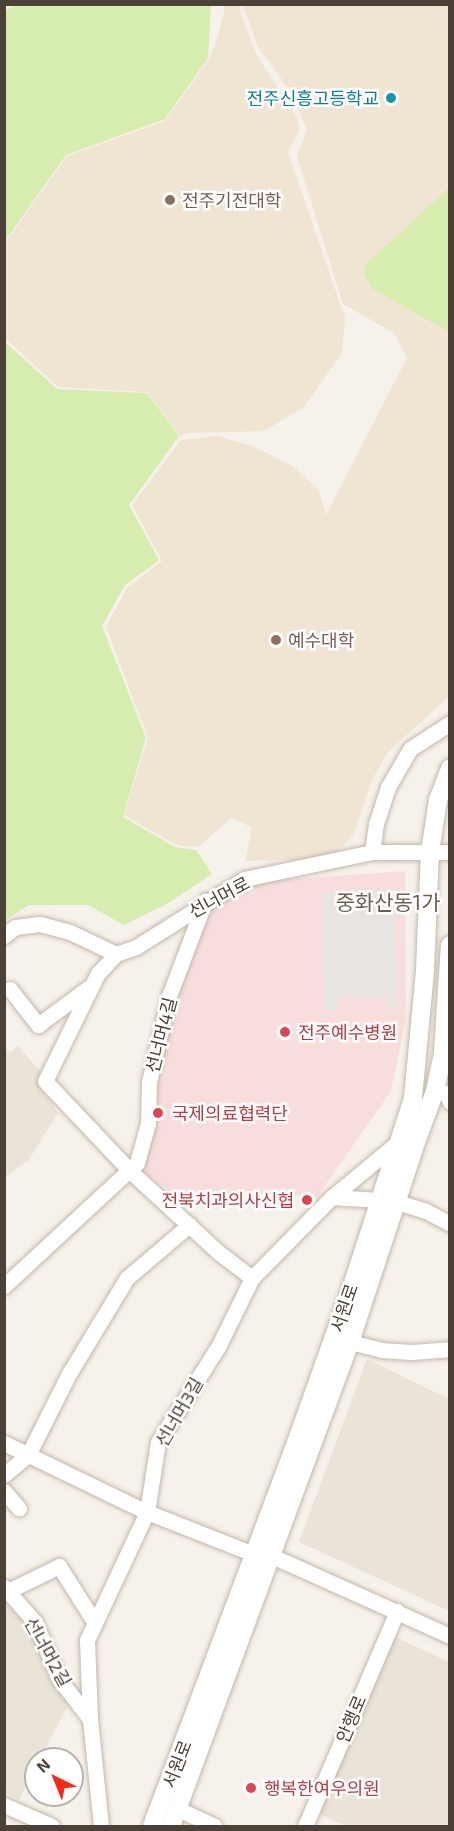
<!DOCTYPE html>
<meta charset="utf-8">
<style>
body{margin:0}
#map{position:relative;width:454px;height:1831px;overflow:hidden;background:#f6f1ea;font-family:"Exo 2","Noto Sans KR",sans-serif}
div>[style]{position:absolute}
.residential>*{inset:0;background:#eae3d7}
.education>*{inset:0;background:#f0e5d3}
.medical>*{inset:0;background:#f7dedd}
.green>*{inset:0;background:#d7edb0}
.parking>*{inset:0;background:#e7e4e1}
.roads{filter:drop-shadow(0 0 2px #c3b8ab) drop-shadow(0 0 2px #c3b8ab)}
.minor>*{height:15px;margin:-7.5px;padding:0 7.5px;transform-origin:7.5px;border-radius:7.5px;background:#fff}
.tertiary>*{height:18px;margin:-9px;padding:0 9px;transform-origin:9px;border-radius:9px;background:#fff}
.dots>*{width:16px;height:16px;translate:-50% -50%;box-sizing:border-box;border:3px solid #fff;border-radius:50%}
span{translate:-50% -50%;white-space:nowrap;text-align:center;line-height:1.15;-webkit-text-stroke:5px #fff;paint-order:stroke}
.culture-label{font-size:18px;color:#0d838f}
.right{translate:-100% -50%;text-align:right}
.education-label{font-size:18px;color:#785e54}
.left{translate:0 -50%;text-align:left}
.street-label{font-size:18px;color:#4b4137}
.health-label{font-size:18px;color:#be3a42}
.quarter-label{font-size:21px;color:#6f5e4d}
.frame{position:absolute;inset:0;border:6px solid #4b4137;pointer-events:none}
.north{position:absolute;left:24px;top:1747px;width:60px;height:60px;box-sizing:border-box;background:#fff;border:2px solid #b7b3af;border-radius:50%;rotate:317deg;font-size:16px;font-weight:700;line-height:24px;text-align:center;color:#4b4137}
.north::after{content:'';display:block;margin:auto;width:21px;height:27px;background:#ff2618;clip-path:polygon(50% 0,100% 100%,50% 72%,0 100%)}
</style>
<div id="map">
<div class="residential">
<div style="clip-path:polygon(4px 1046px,10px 1053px,18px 1046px,42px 1073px,39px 1086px,58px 1113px,28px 1161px,5px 1177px)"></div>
<div style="clip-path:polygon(367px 1359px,449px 1399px,449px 1611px,299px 1542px)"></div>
<div style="clip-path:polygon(4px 1602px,30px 1629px,49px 1678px,69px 1703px,40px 1759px,36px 1759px,36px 1767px,19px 1800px,5px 1793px)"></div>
<div style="clip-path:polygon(395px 1637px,449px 1662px,449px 1826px,346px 1826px,318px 1813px)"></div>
</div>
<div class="education">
<div style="clip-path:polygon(224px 5px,240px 5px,241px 15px,257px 56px,297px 117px,300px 129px,288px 152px,345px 318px,342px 353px,304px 407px,264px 431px,189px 433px,180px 436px,147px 392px,58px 387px,5px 338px,5px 243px,67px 156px,165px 121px,209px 59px,216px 43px,224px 12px)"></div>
<div style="clip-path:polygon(243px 5px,449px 5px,449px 696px,389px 751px,373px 778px,354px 833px,331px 859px,245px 861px,252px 828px,232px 817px,198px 847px,176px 845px,124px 815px,148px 738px,106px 627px,127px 588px,162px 561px,132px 505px,181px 440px,217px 436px,253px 446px,292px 466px,318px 489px,326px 515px,407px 358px,394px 333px,343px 304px,297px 157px,307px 129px,290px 91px,258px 47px)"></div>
</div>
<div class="medical">
<div style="clip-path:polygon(405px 871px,406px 1018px,391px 1091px,317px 1197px,262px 1193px,174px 1194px,142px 1171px,152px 1121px,152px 1093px,163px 1045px,187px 965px,213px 904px,235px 883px)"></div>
</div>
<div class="green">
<div style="clip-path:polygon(19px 4px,211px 5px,208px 58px,165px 119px,66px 155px,5px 241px,5px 10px)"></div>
<div style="clip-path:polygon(449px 188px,449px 332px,373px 289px,364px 274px,367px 263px)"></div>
<div style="clip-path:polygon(5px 342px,57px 389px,147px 393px,179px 436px,129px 505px,159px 560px,125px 585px,102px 626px,146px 738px,123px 817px,175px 847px,196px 850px,212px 874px,167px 904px,124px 925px,88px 905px,29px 905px,5px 920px)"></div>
</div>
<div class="parking">
<div style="clip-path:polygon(394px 891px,396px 1009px,388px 1009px,387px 996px,339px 997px,339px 1010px,324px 1010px,323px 892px)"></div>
</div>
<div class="roads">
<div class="minor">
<div style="left:372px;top:852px;width:28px;rotate:-82deg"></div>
<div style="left:376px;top:824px;width:39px;rotate:-72deg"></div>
<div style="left:388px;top:787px;width:44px;rotate:-59.9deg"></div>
<div style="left:410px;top:749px;width:48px;rotate:-33deg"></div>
<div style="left:4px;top:936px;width:14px;rotate:-39deg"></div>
<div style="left:15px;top:927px;width:25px;rotate:-7deg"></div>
<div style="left:40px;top:924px;width:31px;rotate:15deg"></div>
<div style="left:70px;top:932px;width:51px;rotate:25.6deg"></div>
<div style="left:116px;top:954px;width:21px;rotate:-19deg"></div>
<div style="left:136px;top:947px;width:128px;rotate:-32.2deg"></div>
<div style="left:244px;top:879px;width:131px;rotate:-11.9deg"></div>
<div style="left:372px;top:852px;width:78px"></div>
<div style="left:116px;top:954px;width:26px;rotate:133deg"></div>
<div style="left:98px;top:973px;width:120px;rotate:116.1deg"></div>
<div style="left:45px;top:1081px;width:124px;rotate:46.6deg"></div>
<div style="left:130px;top:1171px;width:120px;rotate:42.6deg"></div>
<div style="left:218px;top:1252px;width:43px;rotate:37.4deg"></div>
<div style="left:10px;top:989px;width:46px;rotate:52.1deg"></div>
<div style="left:38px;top:1025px;width:62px;rotate:-36.5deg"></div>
<div style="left:446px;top:1093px;width:10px;rotate:66deg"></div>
<div style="left:332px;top:1197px;width:47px;rotate:3.7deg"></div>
<div style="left:397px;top:1202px;width:30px;rotate:17deg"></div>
<div style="left:426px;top:1211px;width:27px;rotate:28deg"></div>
<div style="left:4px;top:1286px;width:181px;rotate:-42.8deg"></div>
<div style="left:137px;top:1163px;width:41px;rotate:-74.6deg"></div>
<div style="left:148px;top:1123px;width:41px;rotate:-88.6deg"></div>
<div style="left:149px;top:1082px;width:88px;rotate:-76.9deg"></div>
<div style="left:169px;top:996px;width:102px;rotate:-69.2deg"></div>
<div style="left:350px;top:1342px;width:32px;rotate:14deg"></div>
<div style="left:381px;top:1350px;width:30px;rotate:4deg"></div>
<div style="left:411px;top:1352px;width:39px;rotate:-4deg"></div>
<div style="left:4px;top:1443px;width:159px;rotate:25.8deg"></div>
<div style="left:147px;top:1512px;width:117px;rotate:21.5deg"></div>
<div style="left:256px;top:1555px;width:16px;rotate:4deg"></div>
<div style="left:272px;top:1556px;width:195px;rotate:24.2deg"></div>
<div style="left:4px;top:1475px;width:31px;rotate:-40deg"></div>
<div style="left:28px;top:1455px;width:93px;rotate:-63.2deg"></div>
<div style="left:70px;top:1372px;width:110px;rotate:-58.8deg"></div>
<div style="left:127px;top:1278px;width:82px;rotate:-40.5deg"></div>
<div style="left:4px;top:1491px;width:23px;rotate:49deg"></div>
<div style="left:4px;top:1587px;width:47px;rotate:48.5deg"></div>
<div style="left:35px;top:1622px;width:62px;rotate:67.2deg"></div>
<div style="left:59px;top:1679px;width:51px;rotate:52.2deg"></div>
<div style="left:8px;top:1591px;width:57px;rotate:-26.1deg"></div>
<div style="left:59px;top:1566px;width:67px;rotate:57.7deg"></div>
<div style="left:4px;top:1805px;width:52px;rotate:23.6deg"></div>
<div style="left:178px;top:1809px;width:40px;rotate:25deg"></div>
<div style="left:101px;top:1826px;width:108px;rotate:-95.9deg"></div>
<div style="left:90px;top:1719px;width:79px;rotate:-92.2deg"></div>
<div style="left:87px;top:1640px;width:141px;rotate:-64.9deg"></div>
<div style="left:147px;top:1512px;width:71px;rotate:-81.1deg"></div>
<div style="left:158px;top:1442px;width:115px;rotate:-57.8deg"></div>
<div style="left:219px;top:1345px;width:75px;rotate:-63.8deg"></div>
<div style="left:252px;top:1278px;width:114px;rotate:-45.4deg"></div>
<div style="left:332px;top:1197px;width:85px;rotate:-39.7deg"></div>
<div style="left:397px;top:1143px;width:5px;rotate:11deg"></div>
<div style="left:305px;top:1826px;width:234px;rotate:-66.8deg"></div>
</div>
<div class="tertiary">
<div style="left:152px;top:1826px;width:409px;rotate:-69.4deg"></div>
<div style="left:296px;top:1443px;width:176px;rotate:-70.4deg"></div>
<div style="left:355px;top:1277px;width:188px;rotate:-72deg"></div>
<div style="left:413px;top:1098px;width:129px;rotate:-84.6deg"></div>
<div style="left:425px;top:970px;width:118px;rotate:-87.6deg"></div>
<div style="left:430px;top:852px;width:53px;rotate:-81.3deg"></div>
<div style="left:438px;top:800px;width:34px;rotate:-69deg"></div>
<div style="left:171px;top:1826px;width:516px;rotate:-69.7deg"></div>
<div style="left:350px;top:1342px;width:204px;rotate:-71.7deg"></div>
<div style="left:414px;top:1148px;width:61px;rotate:-69.8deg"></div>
<div style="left:435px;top:1091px;width:40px;rotate:-78deg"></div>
<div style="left:443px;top:1052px;width:107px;rotate:-86.3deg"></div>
</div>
</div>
<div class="dots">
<div style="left:391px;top:98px;background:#0f9aa8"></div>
<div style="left:170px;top:200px;background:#8d6e63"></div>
<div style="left:276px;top:640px;background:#8d6e63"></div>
<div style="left:285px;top:1032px;background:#e0444e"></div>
<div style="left:158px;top:1113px;background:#e0444e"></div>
<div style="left:307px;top:1200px;background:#e0444e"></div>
<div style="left:251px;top:1788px;background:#e0444e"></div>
</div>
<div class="culture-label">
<span class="right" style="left:379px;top:98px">전주신흥고등학교</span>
</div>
<div class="education-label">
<span class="left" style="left:182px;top:200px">전주기전대학</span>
<span class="left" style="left:288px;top:640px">예수대학</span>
</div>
<div class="street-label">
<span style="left:219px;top:897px;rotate:-28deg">선너머로</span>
<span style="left:161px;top:1035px;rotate:-76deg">선너머4길</span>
<span style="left:344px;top:1308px;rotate:-71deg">서원로</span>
<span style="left:179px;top:1412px;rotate:-60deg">선너머3길</span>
<span style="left:48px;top:1652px;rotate:61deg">선너머2길</span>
<span style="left:351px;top:1719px;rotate:-67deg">안행로</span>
<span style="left:177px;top:1764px;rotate:-69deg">서원로</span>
</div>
<div class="health-label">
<span class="left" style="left:298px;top:1032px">전주예수병원</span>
<span class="left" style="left:172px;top:1113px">국제의료협력단</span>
<span class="right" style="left:294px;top:1200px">전북치과의사신협</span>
<span class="left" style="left:264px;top:1788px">행복한여우의원</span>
</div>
<div class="quarter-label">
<span style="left:388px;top:902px">중화산동1가</span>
</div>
<div class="frame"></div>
<div class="north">N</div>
</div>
